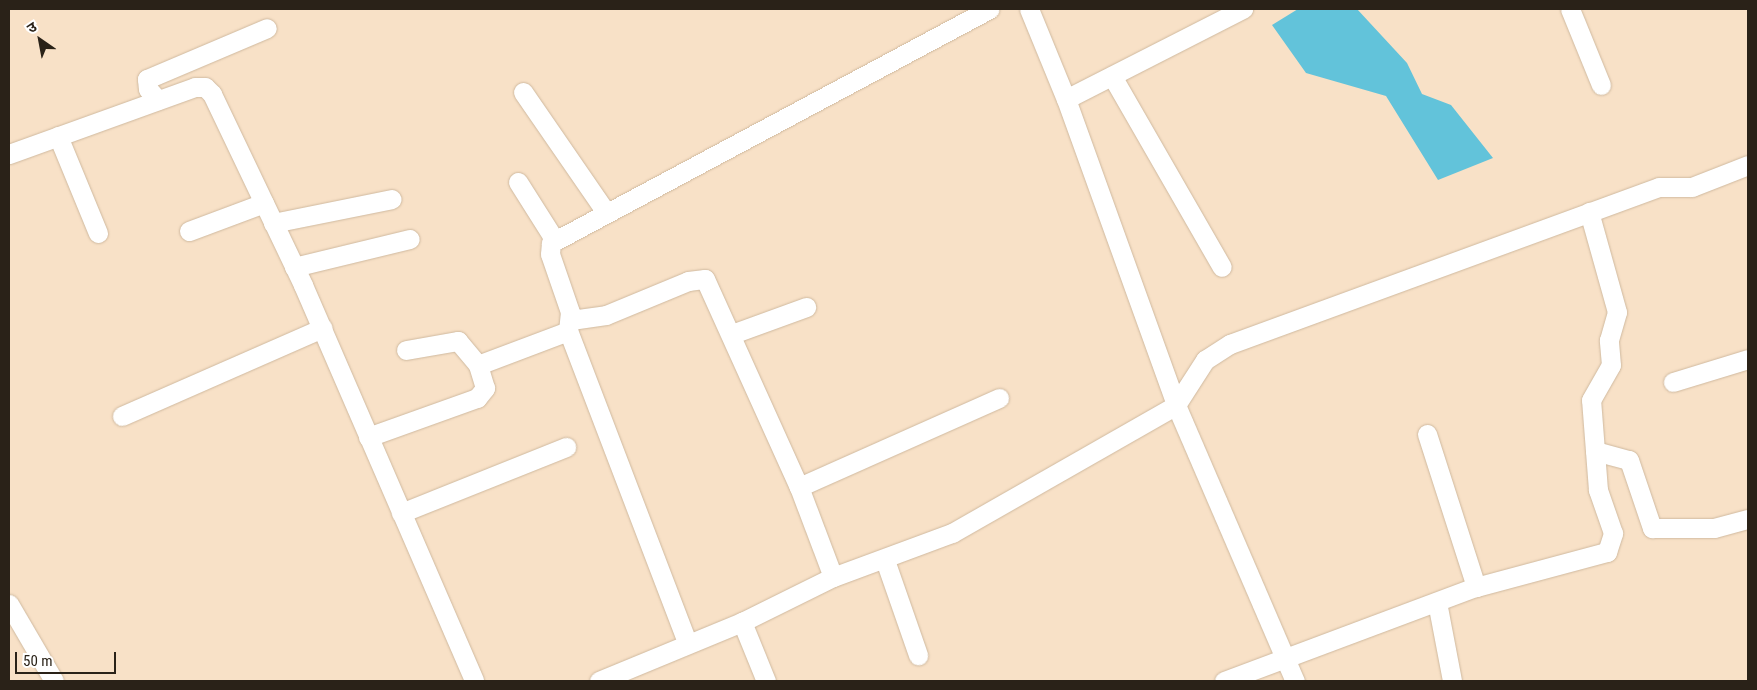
<!DOCTYPE html>
<meta charset="utf-8">
<style>
body{margin:0}
#map{position:relative;width:1757px;height:690px;overflow:hidden;background:#f8e1c7;font-family:"Roboto Condensed","Noto Sans Devanagari",sans-serif}
div>[style]{position:absolute}
.water>*{inset:0;background:#62c3da}
.roads{filter:drop-shadow(0 0 1px #cfb99f) drop-shadow(0 0 1px #cfb99f)}
.minor>*{height:19px;margin:-9.5px;padding:0 9.5px;transform-origin:9.5px;border-radius:9.5px;background:#fff}
span{translate:-50% -50%;white-space:nowrap;text-align:center;line-height:1.15;-webkit-text-stroke:5px #fff;paint-order:stroke}
.frame{position:absolute;inset:0;border:10px solid #2a2218;pointer-events:none}
.north{position:absolute;left:15px;top:15px;width:50px;height:50px;-webkit-text-stroke:4px #fff;paint-order:stroke;rotate:327deg;font-size:14px;font-weight:700;line-height:20px;text-align:center;color:#2a2218}
.north::after{content:'';display:block;margin:auto;width:18px;height:22px;background:#2a2218;clip-path:polygon(50% 0,100% 100%,50% 72%,0 100%)}
.scale{position:absolute;left:15px;top:652px;width:101px;height:22px;box-sizing:border-box;border:2px solid #2a2218;border-top:0;padding-left:6px;font-size:15px;line-height:18px;white-space:nowrap;color:#2a2218;-webkit-text-stroke:4px #fff;paint-order:stroke}
</style>
<div id="map">
<div class="water">
<div style="clip-path:polygon(1298px 9px,1357px 9px,1407px 63px,1422px 94px,1451px 105px,1493px 158px,1438px 180px,1386px 96px,1306px 73px,1272px 25px)"></div>
</div>
<div class="roads">
<div class="minor">
<div style="left:1029px;top:9px;width:97px;rotate:67.7deg"></div>
<div style="left:1066px;top:99px;width:325px;rotate:70.2deg"></div>
<div style="left:1176px;top:405px;width:301px;rotate:66.7deg"></div>
<div style="left:1570px;top:9px;width:82px;rotate:67.8deg"></div>
<div style="left:1112px;top:76px;width:220px;rotate:60.1deg"></div>
<div style="left:523px;top:92px;width:145px;rotate:55.4deg"></div>
<div style="left:1066px;top:99px;width:199px;rotate:-27deg"></div>
<div style="left:158px;top:100px;width:15px;rotate:-132deg"></div>
<div style="left:148px;top:89px;width:10px;rotate:-96deg"></div>
<div style="left:147px;top:79px;width:130px;rotate:-23deg"></div>
<div style="left:58px;top:136px;width:105px;rotate:67.6deg"></div>
<div style="left:9px;top:154px;width:198px;rotate:-19.8deg"></div>
<div style="left:195px;top:87px;width:10px"></div>
<div style="left:205px;top:87px;width:10px;rotate:45deg"></div>
<div style="left:212px;top:94px;width:212px;rotate:64.5deg"></div>
<div style="left:303px;top:285px;width:431px;rotate:66.6deg"></div>
<div style="left:518px;top:182px;width:67px;rotate:57.7deg"></div>
<div style="left:273px;top:223px;width:121px;rotate:-11.4deg"></div>
<div style="left:189px;top:231px;width:80px;rotate:-20.5deg"></div>
<div style="left:294px;top:267px;width:119px;rotate:-13.6deg"></div>
<div style="left:571px;top:320px;width:35px;rotate:-8deg"></div>
<div style="left:606px;top:315px;width:89px;rotate:-22.5deg"></div>
<div style="left:688px;top:281px;width:17px;rotate:-7deg"></div>
<div style="left:705px;top:279px;width:228px;rotate:65.7deg"></div>
<div style="left:799px;top:487px;width:96px;rotate:69.3deg"></div>
<div style="left:732px;top:334px;width:79px;rotate:-20deg"></div>
<div style="left:406px;top:350px;width:53px;rotate:-9.8deg"></div>
<div style="left:458px;top:341px;width:31px;rotate:50deg"></div>
<div style="left:478px;top:365px;width:96px;rotate:-20.7deg"></div>
<div style="left:1673px;top:382px;width:78px;rotate:-17deg"></div>
<div style="left:122px;top:416px;width:219px;rotate:-23.7deg"></div>
<div style="left:1427px;top:434px;width:161px;rotate:72.2deg"></div>
<div style="left:368px;top:437px;width:116px;rotate:-19.7deg"></div>
<div style="left:477px;top:398px;width:13px;rotate:-51deg"></div>
<div style="left:485px;top:388px;width:24px;rotate:-107deg"></div>
<div style="left:1595px;top:451px;width:35px;rotate:15deg"></div>
<div style="left:1629px;top:460px;width:72px;rotate:71.3deg"></div>
<div style="left:1652px;top:528px;width:62px"></div>
<div style="left:1714px;top:528px;width:35px;rotate:-15deg"></div>
<div style="left:799px;top:487px;width:219px;rotate:-24deg"></div>
<div style="left:401px;top:513px;width:178px;rotate:-21.8deg"></div>
<div style="left:885px;top:560px;width:101px;rotate:70.8deg"></div>
<div style="left:1437px;top:602px;width:80px;rotate:79.2deg"></div>
<div style="left:9px;top:604px;width:89px;rotate:59.7deg"></div>
<div style="left:742px;top:622px;width:64px;rotate:67.9deg"></div>
<div style="left:687px;top:642px;width:333px;rotate:-110.9deg"></div>
<div style="left:568px;top:331px;width:19px;rotate:-84deg"></div>
<div style="left:570px;top:312px;width:61px;rotate:-109deg"></div>
<div style="left:550px;top:254px;width:11px;rotate:-85deg"></div>
<div style="left:551px;top:243px;width:497px;rotate:-28.1deg"></div>
<div style="left:599px;top:681px;width:155px;rotate:-22.4deg"></div>
<div style="left:742px;top:622px;width:102px;rotate:-26.3deg"></div>
<div style="left:833px;top:577px;width:127px;rotate:-20.3deg"></div>
<div style="left:952px;top:533px;width:258px;rotate:-29.7deg"></div>
<div style="left:1176px;top:405px;width:54px;rotate:-57.2deg"></div>
<div style="left:1205px;top:360px;width:30px;rotate:-33deg"></div>
<div style="left:1230px;top:344px;width:457px;rotate:-20.1deg"></div>
<div style="left:1659px;top:187px;width:33px"></div>
<div style="left:1692px;top:187px;width:60px;rotate:-21.4deg"></div>
<div style="left:1224px;top:681px;width:269px;rotate:-20.5deg"></div>
<div style="left:1476px;top:587px;width:136px;rotate:-15deg"></div>
<div style="left:1607px;top:552px;width:20px;rotate:-72deg"></div>
<div style="left:1613px;top:533px;width:46px;rotate:-109.2deg"></div>
<div style="left:1598px;top:490px;width:90px;rotate:-94.4deg"></div>
<div style="left:1591px;top:400px;width:40px;rotate:-60.3deg"></div>
<div style="left:1611px;top:365px;width:25px;rotate:-95deg"></div>
<div style="left:1609px;top:340px;width:29px;rotate:-74deg"></div>
<div style="left:1617px;top:312px;width:104px;rotate:-105.6deg"></div>
</div>
</div>
<div class="frame"></div>
<div class="north">उ</div>
<div class="scale">50 m</div>
</div>
